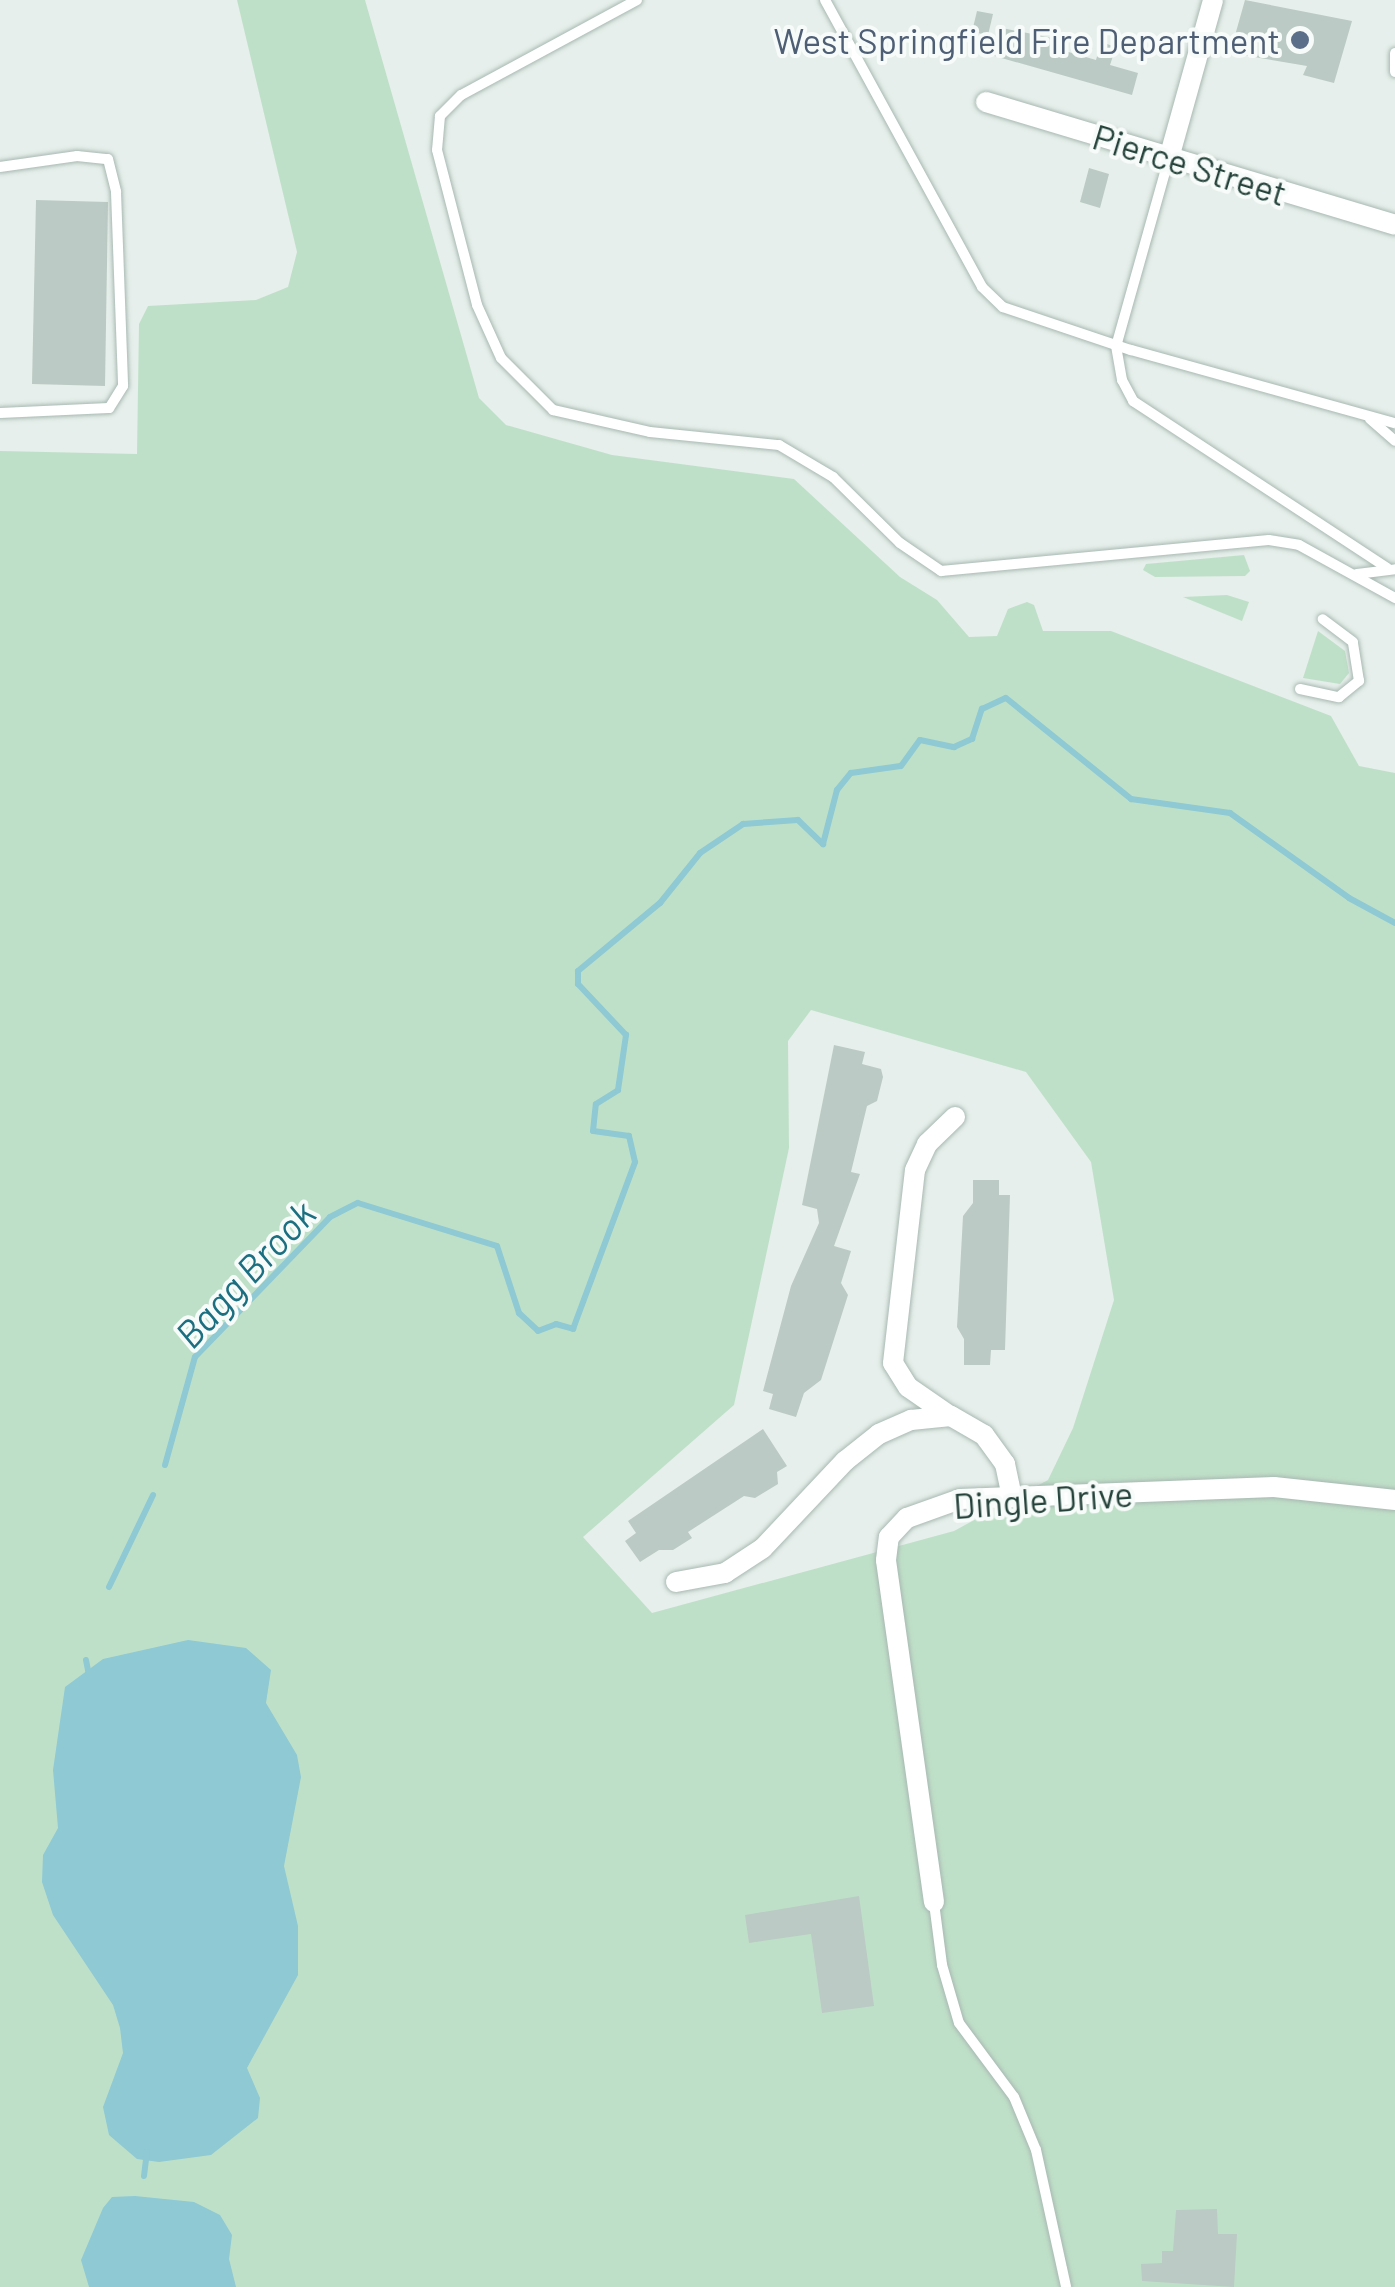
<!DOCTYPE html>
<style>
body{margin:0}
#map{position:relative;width:1395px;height:2287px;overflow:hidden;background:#e6efeb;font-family:Barlow,sans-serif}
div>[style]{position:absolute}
.green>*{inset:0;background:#bfe0c8}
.water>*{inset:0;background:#8ec9d4}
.stream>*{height:6px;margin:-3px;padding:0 3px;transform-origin:3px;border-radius:3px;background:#8ec9d4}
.building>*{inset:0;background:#bbcac4}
.roads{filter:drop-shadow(0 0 2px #a8b8b2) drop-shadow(0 0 2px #a8b8b2)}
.lane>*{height:10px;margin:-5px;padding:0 5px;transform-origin:5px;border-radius:5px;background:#fff}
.street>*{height:20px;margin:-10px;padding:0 10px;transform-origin:10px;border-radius:10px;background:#fff}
.dots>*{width:28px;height:28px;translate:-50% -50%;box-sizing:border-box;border:5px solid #f7fbf9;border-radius:50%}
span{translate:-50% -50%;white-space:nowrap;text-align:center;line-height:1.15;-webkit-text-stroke:8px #f7fbf9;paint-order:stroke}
.service-label{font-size:35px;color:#4e5e75}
.right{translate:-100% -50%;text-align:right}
.street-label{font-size:35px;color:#24423a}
.water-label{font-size:38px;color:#1c6f80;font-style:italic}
</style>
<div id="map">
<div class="green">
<div style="clip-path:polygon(evenodd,237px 0,365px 0,479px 398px,506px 425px,612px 455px,794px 479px,900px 577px,937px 600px,969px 637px,997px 636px,1008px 609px,1027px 602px,1034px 605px,1043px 631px,1111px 631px,1331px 716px,1359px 766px,1395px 773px,1395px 2287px,0 2287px,0 451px,137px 454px,139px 324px,148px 306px,256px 300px,288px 287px,297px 252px,237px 0,811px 1010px,1026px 1072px,1091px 1162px,1114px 1300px,1073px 1428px,1048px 1480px,954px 1531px,652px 1613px,583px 1537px,734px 1405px,789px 1148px,788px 1041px,811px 1010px)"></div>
<div style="clip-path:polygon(1244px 555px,1250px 571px,1245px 576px,1155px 577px,1143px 570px,1146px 564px)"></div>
<div style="clip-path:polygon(1227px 595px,1249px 602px,1242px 621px,1183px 597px)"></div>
<div style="clip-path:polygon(1318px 631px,1345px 651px,1349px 673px,1340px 684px,1303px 678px)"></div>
</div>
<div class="water">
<div style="clip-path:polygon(188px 1640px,246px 1648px,271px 1670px,266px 1703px,297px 1755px,301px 1777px,284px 1866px,298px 1926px,298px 1975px,247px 2068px,260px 2098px,258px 2118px,211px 2155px,159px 2162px,137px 2159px,109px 2135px,103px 2107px,123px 2053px,120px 2028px,113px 2005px,53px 1915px,42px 1882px,43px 1855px,58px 1828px,53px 1770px,65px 1687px,103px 1659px)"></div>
<div style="clip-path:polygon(135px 2196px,194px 2202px,220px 2215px,232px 2235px,229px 2259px,236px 2287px,89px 2287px,81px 2260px,103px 2208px,112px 2197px)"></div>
</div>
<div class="stream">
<div style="left:165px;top:1465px;width:112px;rotate:-74.5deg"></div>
<div style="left:195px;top:1357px;width:194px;rotate:-46deg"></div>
<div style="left:330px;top:1217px;width:31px;rotate:-27deg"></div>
<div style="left:358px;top:1203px;width:145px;rotate:17.2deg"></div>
<div style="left:497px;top:1246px;width:71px;rotate:71.8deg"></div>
<div style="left:519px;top:1313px;width:26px;rotate:43deg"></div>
<div style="left:538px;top:1331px;width:19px;rotate:-21deg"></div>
<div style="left:556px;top:1324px;width:18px;rotate:16deg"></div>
<div style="left:573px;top:1329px;width:178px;rotate:-69.6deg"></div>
<div style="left:635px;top:1162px;width:27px;rotate:-103deg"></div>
<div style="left:629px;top:1136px;width:36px;rotate:-172deg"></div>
<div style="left:593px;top:1131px;width:27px;rotate:-84deg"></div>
<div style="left:596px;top:1104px;width:26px;rotate:-32deg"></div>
<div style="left:618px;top:1090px;width:56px;rotate:-81.7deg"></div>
<div style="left:626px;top:1035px;width:70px;rotate:-133.3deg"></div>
<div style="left:578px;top:984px;width:13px;rotate:-90deg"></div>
<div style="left:578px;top:971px;width:107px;rotate:-39.7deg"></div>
<div style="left:660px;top:903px;width:64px;rotate:-51.3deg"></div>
<div style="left:700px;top:853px;width:52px;rotate:-34deg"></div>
<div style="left:743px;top:824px;width:55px;rotate:-4.2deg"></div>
<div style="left:798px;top:820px;width:35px;rotate:44deg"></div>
<div style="left:823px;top:844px;width:56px;rotate:-75.5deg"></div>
<div style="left:837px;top:790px;width:22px;rotate:-51deg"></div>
<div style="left:851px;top:773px;width:50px;rotate:-8deg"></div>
<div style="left:901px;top:766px;width:32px;rotate:-54deg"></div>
<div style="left:920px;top:740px;width:35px;rotate:12deg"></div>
<div style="left:954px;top:747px;width:20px;rotate:-24deg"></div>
<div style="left:972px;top:739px;width:32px;rotate:-72deg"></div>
<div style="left:982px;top:709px;width:26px;rotate:-25deg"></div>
<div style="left:1006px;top:698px;width:161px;rotate:38.9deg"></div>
<div style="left:1131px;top:799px;width:100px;rotate:8deg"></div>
<div style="left:1230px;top:813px;width:146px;rotate:35.5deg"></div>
<div style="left:1349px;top:898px;width:52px;rotate:28.5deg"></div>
<div style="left:109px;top:1587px;width:102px;rotate:-64.4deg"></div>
<div style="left:86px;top:1660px;width:15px;rotate:79deg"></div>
<div style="left:144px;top:2176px;width:24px;rotate:-83deg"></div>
</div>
<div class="building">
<div style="clip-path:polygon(1245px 0,1352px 21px,1334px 83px,1303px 75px,1307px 66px,1230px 53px)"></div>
<div style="clip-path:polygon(977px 11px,993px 14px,988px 35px,972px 32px)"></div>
<div style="clip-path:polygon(997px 27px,1068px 41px,1065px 51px,1096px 60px,1101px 42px,1116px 47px,1110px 65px,1138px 73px,1132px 95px,991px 55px)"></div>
<div style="clip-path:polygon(1089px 168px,1109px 174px,1100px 208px,1080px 202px)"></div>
<div style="clip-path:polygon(36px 200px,108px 202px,105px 386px,32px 384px)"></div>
<div style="clip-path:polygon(834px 1045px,865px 1052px,862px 1064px,881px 1069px,883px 1077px,877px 1101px,867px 1106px,851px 1172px,860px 1174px,834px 1246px,851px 1251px,841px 1283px,848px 1295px,821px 1380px,804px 1393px,796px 1417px,769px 1409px,773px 1394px,763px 1391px,791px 1286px,819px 1223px,817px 1209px,802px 1205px)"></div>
<div style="clip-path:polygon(973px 1180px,999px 1180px,999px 1195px,1010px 1195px,1005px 1350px,991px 1350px,990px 1365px,964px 1365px,964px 1339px,957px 1327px,963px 1216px,973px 1203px)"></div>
<div style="clip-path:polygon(763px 1429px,787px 1466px,777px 1472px,778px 1484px,755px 1498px,744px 1496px,688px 1532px,692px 1538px,673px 1550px,659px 1550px,640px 1562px,625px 1541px,636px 1533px,628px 1521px)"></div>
<div style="clip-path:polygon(859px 1896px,874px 2006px,822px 2013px,811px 1934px,749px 1943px,745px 1915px)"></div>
<div style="clip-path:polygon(1217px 2209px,1218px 2234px,1237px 2234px,1234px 2287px,1142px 2281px,1141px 2264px,1162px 2263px,1162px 2251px,1173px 2251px,1176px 2210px)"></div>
</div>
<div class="roads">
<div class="lane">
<div style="left:637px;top:0;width:200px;rotate:151.6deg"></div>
<div style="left:461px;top:95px;width:30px;rotate:135deg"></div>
<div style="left:440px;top:116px;width:34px;rotate:95deg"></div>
<div style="left:437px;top:150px;width:160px;rotate:75.5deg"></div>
<div style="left:477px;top:305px;width:58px;rotate:65.6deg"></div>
<div style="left:501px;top:358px;width:74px;rotate:45deg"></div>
<div style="left:553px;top:410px;width:99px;rotate:12.8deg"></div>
<div style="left:650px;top:432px;width:130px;rotate:5.8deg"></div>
<div style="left:779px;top:445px;width:63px;rotate:30.7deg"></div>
<div style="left:833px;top:477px;width:94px;rotate:44.6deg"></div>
<div style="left:900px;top:543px;width:50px;rotate:34.3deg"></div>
<div style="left:941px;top:571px;width:329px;rotate:-5.4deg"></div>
<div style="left:1269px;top:540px;width:30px;rotate:9deg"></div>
<div style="left:1299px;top:545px;width:110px;rotate:28.9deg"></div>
<div style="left:825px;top:0;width:327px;rotate:61.3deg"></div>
<div style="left:982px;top:287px;width:29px;rotate:44deg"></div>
<div style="left:1003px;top:307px;width:135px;rotate:18.6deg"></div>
<div style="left:1131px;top:350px;width:274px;rotate:15.5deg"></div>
<div style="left:1395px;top:53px;width:19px;rotate:90deg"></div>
<div style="left:1169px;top:158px;width:195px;rotate:105.7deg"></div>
<div style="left:1116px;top:346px;width:35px;rotate:80deg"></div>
<div style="left:1122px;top:380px;width:24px;rotate:62deg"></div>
<div style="left:1133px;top:401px;width:304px;rotate:33.3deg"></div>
<div style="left:0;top:167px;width:78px;rotate:-8.1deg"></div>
<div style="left:77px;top:156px;width:31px;rotate:6deg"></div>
<div style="left:108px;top:159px;width:34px;rotate:76deg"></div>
<div style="left:116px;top:192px;width:194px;rotate:87.9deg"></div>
<div style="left:123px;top:386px;width:26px;rotate:122deg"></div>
<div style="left:109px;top:408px;width:109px;rotate:177.4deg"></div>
<div style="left:1370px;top:419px;width:33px;rotate:41deg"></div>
<div style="left:1357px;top:574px;width:38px;rotate:-7deg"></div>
<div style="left:1300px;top:689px;width:40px;rotate:12deg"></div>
<div style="left:1339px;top:697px;width:26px;rotate:-39deg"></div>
<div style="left:1359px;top:681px;width:39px;rotate:-99deg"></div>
<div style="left:1353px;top:642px;width:38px;rotate:-143deg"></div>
<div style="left:934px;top:1903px;width:63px;rotate:82.6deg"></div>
<div style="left:942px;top:1965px;width:60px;rotate:73.7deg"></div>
<div style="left:959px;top:2023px;width:92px;rotate:53.4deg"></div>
<div style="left:1014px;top:2097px;width:57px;rotate:67.5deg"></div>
<div style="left:1036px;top:2150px;width:140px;rotate:77.6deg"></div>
</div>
<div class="street">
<div style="left:986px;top:102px;width:427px;rotate:16.7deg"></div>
<div style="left:1169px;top:158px;width:164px;rotate:-74.4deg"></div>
<div style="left:950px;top:1416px;width:51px;rotate:-145.4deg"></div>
<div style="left:908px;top:1387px;width:28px;rotate:-122deg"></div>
<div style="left:893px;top:1363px;width:194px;rotate:-83.5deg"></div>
<div style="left:915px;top:1170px;width:29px;rotate:-65deg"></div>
<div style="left:927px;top:1144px;width:39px;rotate:-44deg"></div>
<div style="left:676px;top:1582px;width:50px;rotate:-10.4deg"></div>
<div style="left:725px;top:1573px;width:45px;rotate:-33.3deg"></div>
<div style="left:763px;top:1548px;width:120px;rotate:-46.7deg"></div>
<div style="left:845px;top:1461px;width:43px;rotate:-38.5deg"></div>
<div style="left:879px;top:1434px;width:35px;rotate:-24deg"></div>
<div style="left:911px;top:1420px;width:40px;rotate:-5.7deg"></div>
<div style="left:951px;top:1416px;width:38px;rotate:30deg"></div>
<div style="left:984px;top:1435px;width:36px;rotate:54deg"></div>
<div style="left:1005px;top:1464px;width:34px;rotate:78deg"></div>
<div style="left:934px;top:1902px;width:345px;rotate:-98deg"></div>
<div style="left:886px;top:1560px;width:23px;rotate:-83deg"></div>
<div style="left:889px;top:1537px;width:26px;rotate:-47deg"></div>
<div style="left:907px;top:1518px;width:56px;rotate:-19.7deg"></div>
<div style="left:960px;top:1499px;width:314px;rotate:-2.2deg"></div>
<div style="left:1274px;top:1487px;width:122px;rotate:6.1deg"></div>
</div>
</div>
<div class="dots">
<div style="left:1300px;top:40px;background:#5c6f8a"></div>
</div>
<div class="service-label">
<span class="right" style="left:1280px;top:40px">West Springfield Fire Department</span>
</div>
<div class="street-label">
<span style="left:1190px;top:164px;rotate:17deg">Pierce Street</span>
<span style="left:1043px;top:1499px;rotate:-4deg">Dingle Drive</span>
</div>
<div class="water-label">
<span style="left:245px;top:1274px;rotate:-47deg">Bagg Brook</span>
</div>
</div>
